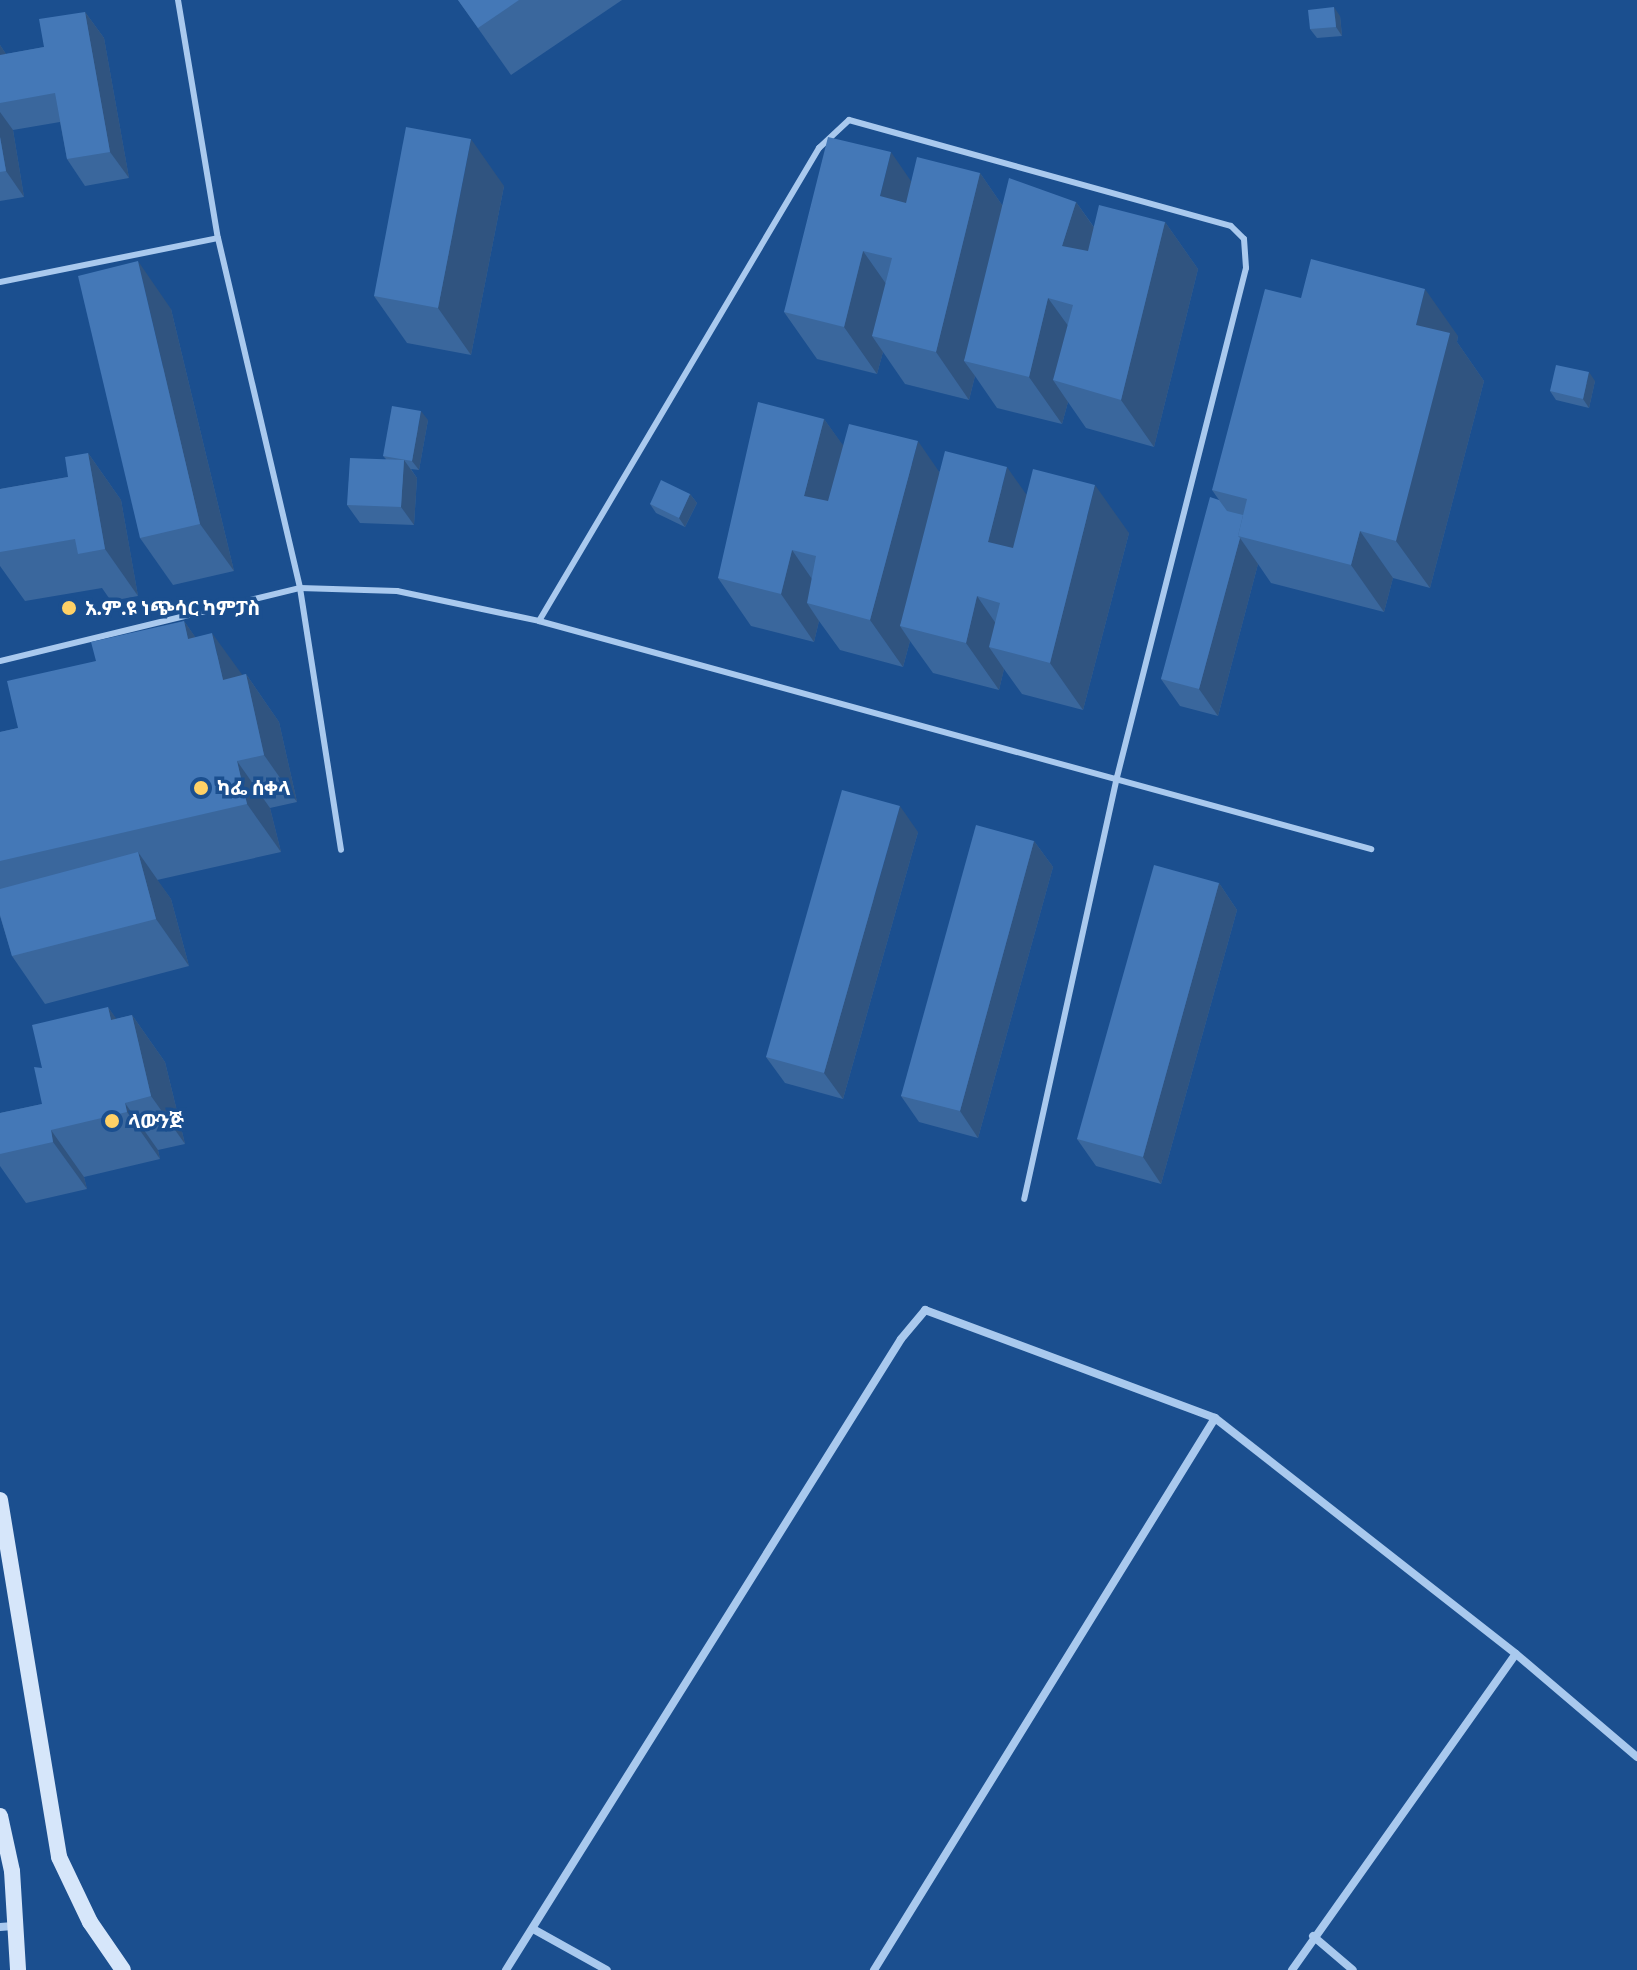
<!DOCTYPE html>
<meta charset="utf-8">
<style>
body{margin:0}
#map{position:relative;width:1637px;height:1970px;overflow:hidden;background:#1b4f8f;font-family:"Fira Sans Condensed","Noto Sans Ethiopic",sans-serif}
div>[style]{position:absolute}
.lane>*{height:6px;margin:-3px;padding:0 3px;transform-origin:3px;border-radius:3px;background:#a9c9ee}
.street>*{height:8px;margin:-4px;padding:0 4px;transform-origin:4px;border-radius:4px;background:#a9c9ee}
.secondary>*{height:16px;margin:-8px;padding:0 8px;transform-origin:8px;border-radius:8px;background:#d6e6fa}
.wall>*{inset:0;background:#3a679d}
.shaded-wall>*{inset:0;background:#305480}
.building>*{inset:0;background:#4478b7}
.dots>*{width:22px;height:22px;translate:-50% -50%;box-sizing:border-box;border:4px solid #1b4f8f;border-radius:50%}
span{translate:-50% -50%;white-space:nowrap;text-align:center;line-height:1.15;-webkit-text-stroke:7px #1b4f8f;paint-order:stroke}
.poi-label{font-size:20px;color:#fff;font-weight:700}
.left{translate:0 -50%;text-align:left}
</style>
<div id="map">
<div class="lane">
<div style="left:178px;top:0;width:241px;rotate:80.5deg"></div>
<div style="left:218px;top:238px;width:359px;rotate:76.8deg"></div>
<div style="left:300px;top:588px;width:265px;rotate:81.1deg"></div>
<div style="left:0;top:282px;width:222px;rotate:-11.4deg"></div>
<div style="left:539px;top:621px;width:550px;rotate:-59.38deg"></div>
<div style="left:819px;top:148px;width:41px;rotate:-43deg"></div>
<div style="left:849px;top:120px;width:396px;rotate:15.5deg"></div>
<div style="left:1231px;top:226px;width:18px;rotate:45deg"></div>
<div style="left:1244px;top:239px;width:29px;rotate:86deg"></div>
<div style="left:1246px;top:268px;width:525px;rotate:104.22deg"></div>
<div style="left:1117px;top:777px;width:432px;rotate:102.4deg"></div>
<div style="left:0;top:661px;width:309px;rotate:-13.7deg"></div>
<div style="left:300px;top:588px;width:97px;rotate:1.8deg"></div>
<div style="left:397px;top:591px;width:145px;rotate:11.9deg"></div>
<div style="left:539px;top:621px;width:863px;rotate:15.33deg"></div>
</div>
<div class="street">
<div style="left:0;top:1927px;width:13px;rotate:-4deg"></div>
<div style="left:535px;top:1930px;width:82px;rotate:29.1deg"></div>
<div style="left:1313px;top:1936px;width:52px;rotate:40.4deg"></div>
<div style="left:506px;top:1970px;width:744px;rotate:-57.95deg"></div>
<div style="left:901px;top:1339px;width:38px;rotate:-50deg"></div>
<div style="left:925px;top:1310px;width:309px;rotate:20.4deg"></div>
<div style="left:1215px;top:1418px;width:382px;rotate:38.1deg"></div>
<div style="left:1516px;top:1654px;width:159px;rotate:40.4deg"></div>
<div style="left:874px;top:1970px;width:649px;rotate:-58.29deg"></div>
<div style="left:1292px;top:1970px;width:387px;rotate:-54.7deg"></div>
</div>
<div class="secondary">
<div style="left:0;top:1500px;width:362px;rotate:80.6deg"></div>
<div style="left:59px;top:1857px;width:72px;rotate:64.5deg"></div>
<div style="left:90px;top:1922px;width:58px;rotate:55.5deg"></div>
<div style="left:0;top:1816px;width:56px;rotate:77.7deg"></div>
<div style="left:12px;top:1871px;width:99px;rotate:86.5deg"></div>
</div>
<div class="wall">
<div style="clip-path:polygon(458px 0,622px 0,511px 75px)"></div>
<div style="clip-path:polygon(85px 12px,104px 38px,129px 178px,85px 186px,67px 159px,60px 122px,13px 130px,24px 197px,0 201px,0 45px,6px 54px,44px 47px)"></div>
<div style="clip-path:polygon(1340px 16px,1342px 36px,1317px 38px,1310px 29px)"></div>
<div style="clip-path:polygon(980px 173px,1002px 205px,1076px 202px,1094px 227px,1165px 222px,1198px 269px,1154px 447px,1086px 428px,1068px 402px,1062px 424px,997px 408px,975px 376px,969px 400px,905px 384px,883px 352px,877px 374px,817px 359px,784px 312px,911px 182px)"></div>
<div style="clip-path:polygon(504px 186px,471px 355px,407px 343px,374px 296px)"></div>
<div style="clip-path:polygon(171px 309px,234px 571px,173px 585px,140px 538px)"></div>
<div style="clip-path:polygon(1458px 336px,1457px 342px,1484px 381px,1430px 588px,1393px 578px,1384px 612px,1271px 583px,1258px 564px,1218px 716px,1180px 706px,1161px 679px,1219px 500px,1212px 490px)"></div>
<div style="clip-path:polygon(1595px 381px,1589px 408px,1556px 400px,1550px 391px)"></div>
<div style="clip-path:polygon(824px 419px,843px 446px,1027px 495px,1129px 533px,1083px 710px,1022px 694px,1004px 669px,999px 690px,933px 673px,910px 641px,903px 667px,840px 650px,819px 621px,814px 642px,751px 626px,718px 578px)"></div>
<div style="clip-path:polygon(428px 420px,419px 470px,411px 469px,417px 478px,414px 525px,360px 523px,347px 505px,386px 459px,383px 456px)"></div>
<div style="clip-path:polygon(88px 453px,121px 500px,138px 596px,111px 601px,102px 588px,25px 601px,0 566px,0 489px,68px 477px)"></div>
<div style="clip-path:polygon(690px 494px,697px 503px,685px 527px,656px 513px,650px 504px)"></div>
<div style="clip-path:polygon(184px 621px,195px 637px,242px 675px,246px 674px,279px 722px,297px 802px,270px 808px,281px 852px,157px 880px,171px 899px,189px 966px,45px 1004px,12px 956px,0 916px,0 732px,18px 728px,96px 661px)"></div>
<div style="clip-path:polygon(918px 832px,843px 1099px,785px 1083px,766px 1057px)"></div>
<div style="clip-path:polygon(1034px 841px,1053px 867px,978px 1138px,919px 1122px,901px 1096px)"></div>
<div style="clip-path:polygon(1219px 883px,1237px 910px,1161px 1184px,1096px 1166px,1077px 1139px)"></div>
<div style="clip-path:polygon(108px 1007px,116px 1019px,132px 1015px,165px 1062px,185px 1144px,158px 1150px,160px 1159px,84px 1177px,87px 1189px,26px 1203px,0 1166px,0 1113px,42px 1104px,42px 1068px)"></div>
</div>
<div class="shaded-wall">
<div style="clip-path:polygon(1334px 7px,1340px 16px,1342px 36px,1336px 27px)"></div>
<div style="clip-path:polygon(85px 12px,104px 38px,129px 178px,110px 152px)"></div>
<div style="clip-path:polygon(0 45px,6px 54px,0 66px)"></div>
<div style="clip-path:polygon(0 112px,13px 130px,24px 197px,6px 171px,0 137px)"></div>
<div style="clip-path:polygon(471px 139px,504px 186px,471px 355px,438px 308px)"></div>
<div style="clip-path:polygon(891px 152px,924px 200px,913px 244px,880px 196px)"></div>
<div style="clip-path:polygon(980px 173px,1013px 221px,964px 361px,975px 376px,969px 400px,936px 352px)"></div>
<div style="clip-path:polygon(1076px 202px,1109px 249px,1095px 293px,1062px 246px)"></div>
<div style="clip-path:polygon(1165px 222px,1198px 269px,1154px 447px,1121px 400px)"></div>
<div style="clip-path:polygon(863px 251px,896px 298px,872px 336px,883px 352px,877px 374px,844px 327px)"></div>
<div style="clip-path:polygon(138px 261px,171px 309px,234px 571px,200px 524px)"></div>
<div style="clip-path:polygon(1425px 289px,1458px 336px,1457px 342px,1484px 381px,1430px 588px,1396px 541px,1416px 325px)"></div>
<div style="clip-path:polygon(1048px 298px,1082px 345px,1053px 380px,1068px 402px,1062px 424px,1029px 377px)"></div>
<div style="clip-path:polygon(1589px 372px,1595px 381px,1589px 408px,1583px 399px)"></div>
<div style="clip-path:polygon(421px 411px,428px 420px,419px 470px,412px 461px)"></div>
<div style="clip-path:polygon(824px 419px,858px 466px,837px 543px,804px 496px)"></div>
<div style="clip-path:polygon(918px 441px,951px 489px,900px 626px,910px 641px,903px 667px,870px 620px)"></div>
<div style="clip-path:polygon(88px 453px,121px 500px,138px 596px,105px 549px)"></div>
<div style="clip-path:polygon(404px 460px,417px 478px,414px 525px,401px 507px)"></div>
<div style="clip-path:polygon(1007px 467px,1040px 514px,1021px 589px,988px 542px)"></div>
<div style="clip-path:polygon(1095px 485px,1129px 533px,1083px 710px,1050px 663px)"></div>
<div style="clip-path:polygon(690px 494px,697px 503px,685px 527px,679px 518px)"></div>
<div style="clip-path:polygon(1360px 531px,1393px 578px,1384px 612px,1351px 565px)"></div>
<div style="clip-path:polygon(1240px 538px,1258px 564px,1218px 716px,1199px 689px)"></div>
<div style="clip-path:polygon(792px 550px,825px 598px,807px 603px,819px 621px,814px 642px,781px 594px)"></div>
<div style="clip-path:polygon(977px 596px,1010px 644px,989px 647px,1004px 669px,999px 690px,966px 643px)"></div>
<div style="clip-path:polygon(184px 621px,217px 668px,188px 639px)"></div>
<div style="clip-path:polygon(212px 633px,246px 680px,223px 680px)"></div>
<div style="clip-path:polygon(246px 674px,279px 722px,297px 802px,264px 755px)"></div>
<div style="clip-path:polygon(237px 761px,270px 808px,281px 852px,247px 804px)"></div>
<div style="clip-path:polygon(900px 806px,918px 832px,843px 1099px,824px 1073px)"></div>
<div style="clip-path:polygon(1034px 841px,1053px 867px,978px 1138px,960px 1111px)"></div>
<div style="clip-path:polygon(138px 852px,171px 899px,189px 966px,156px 919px)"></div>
<div style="clip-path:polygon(1219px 883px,1237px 910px,1161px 1184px,1143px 1157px)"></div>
<div style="clip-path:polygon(108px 1007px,141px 1054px,111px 1020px)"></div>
<div style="clip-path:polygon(132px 1015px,165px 1062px,185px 1144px,151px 1096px)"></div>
<div style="clip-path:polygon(125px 1103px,158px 1150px,160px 1159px,127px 1112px)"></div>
<div style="clip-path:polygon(51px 1130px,84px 1177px,87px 1189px,53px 1142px)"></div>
</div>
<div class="building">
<div style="clip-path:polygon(458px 0,519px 0,478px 28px)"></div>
<div style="clip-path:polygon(1334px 7px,1336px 27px,1310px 29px,1308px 10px)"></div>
<div style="clip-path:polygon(85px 12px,110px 152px,67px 159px,55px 93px,0 103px,0 55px,44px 47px,39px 19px)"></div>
<div style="clip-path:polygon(406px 127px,471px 139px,438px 308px,374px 296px)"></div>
<div style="clip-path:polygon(0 137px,6px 171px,0 172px)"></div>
<div style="clip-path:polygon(828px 137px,891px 152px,880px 196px,906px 203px,917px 157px,980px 173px,936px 352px,872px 336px,892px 258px,863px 251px,844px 327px,784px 312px)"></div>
<div style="clip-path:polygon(1009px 178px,1076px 202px,1062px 246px,1088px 251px,1099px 205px,1165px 222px,1121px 400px,1053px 380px,1073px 305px,1048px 298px,1029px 377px,964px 361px)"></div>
<div style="clip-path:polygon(1311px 259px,1425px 289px,1416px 325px,1450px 333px,1396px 541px,1360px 531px,1351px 565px,1238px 536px,1247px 499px,1212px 490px,1265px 289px,1301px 298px)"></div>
<div style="clip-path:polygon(138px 261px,200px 524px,140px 538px,78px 276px)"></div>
<div style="clip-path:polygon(1556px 365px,1589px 372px,1583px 399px,1550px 391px)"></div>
<div style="clip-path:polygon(758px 402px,824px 419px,804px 496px,828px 501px,849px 424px,918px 441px,870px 620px,807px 603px,816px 556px,792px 550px,781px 594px,718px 578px)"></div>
<div style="clip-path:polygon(392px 406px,421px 411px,412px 461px,383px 456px)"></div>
<div style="clip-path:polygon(945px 451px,1007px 467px,988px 542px,1013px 548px,1033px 469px,1095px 485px,1050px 663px,989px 647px,1000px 603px,977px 596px,966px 643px,900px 626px)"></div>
<div style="clip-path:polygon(88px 453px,105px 549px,78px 554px,75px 539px,0 552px,0 489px,68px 477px,65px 457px)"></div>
<div style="clip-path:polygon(350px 458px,404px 460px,401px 507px,347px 505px)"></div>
<div style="clip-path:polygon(661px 480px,690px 494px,679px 518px,650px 504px)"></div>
<div style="clip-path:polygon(1210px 497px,1219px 500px,1227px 511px,1243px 515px,1238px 536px,1240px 538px,1199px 689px,1161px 679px)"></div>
<div style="clip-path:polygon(184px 621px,188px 639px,212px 633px,223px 680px,246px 674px,264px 755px,237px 761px,247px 804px,0 861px,0 732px,18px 728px,7px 681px,96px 661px,91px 642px)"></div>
<div style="clip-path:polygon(842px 790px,900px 806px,824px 1073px,766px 1057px)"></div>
<div style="clip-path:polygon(976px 825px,1034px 841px,960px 1111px,901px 1096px)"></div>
<div style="clip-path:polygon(138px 852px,156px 919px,12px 956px,0 915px,0 889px)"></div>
<div style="clip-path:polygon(1154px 865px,1219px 883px,1143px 1157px,1077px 1139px)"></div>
<div style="clip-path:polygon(108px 1007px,111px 1020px,132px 1015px,151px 1096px,125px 1103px,127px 1112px,51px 1130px,53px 1142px,0 1154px,0 1113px,42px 1104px,34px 1067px,42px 1068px,32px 1025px)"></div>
</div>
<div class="dots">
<div style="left:69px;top:608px;background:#ffd166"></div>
<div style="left:201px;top:788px;background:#ffd166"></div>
<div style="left:112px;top:1121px;background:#ffd166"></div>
</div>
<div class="poi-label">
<span class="left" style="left:85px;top:608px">አ.ም.ዩ ነጭሳር ካምፓስ</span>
<span class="left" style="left:217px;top:788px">ካፌ ሰቀላ</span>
<span class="left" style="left:128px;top:1121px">ላውንጅ</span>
</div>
</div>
